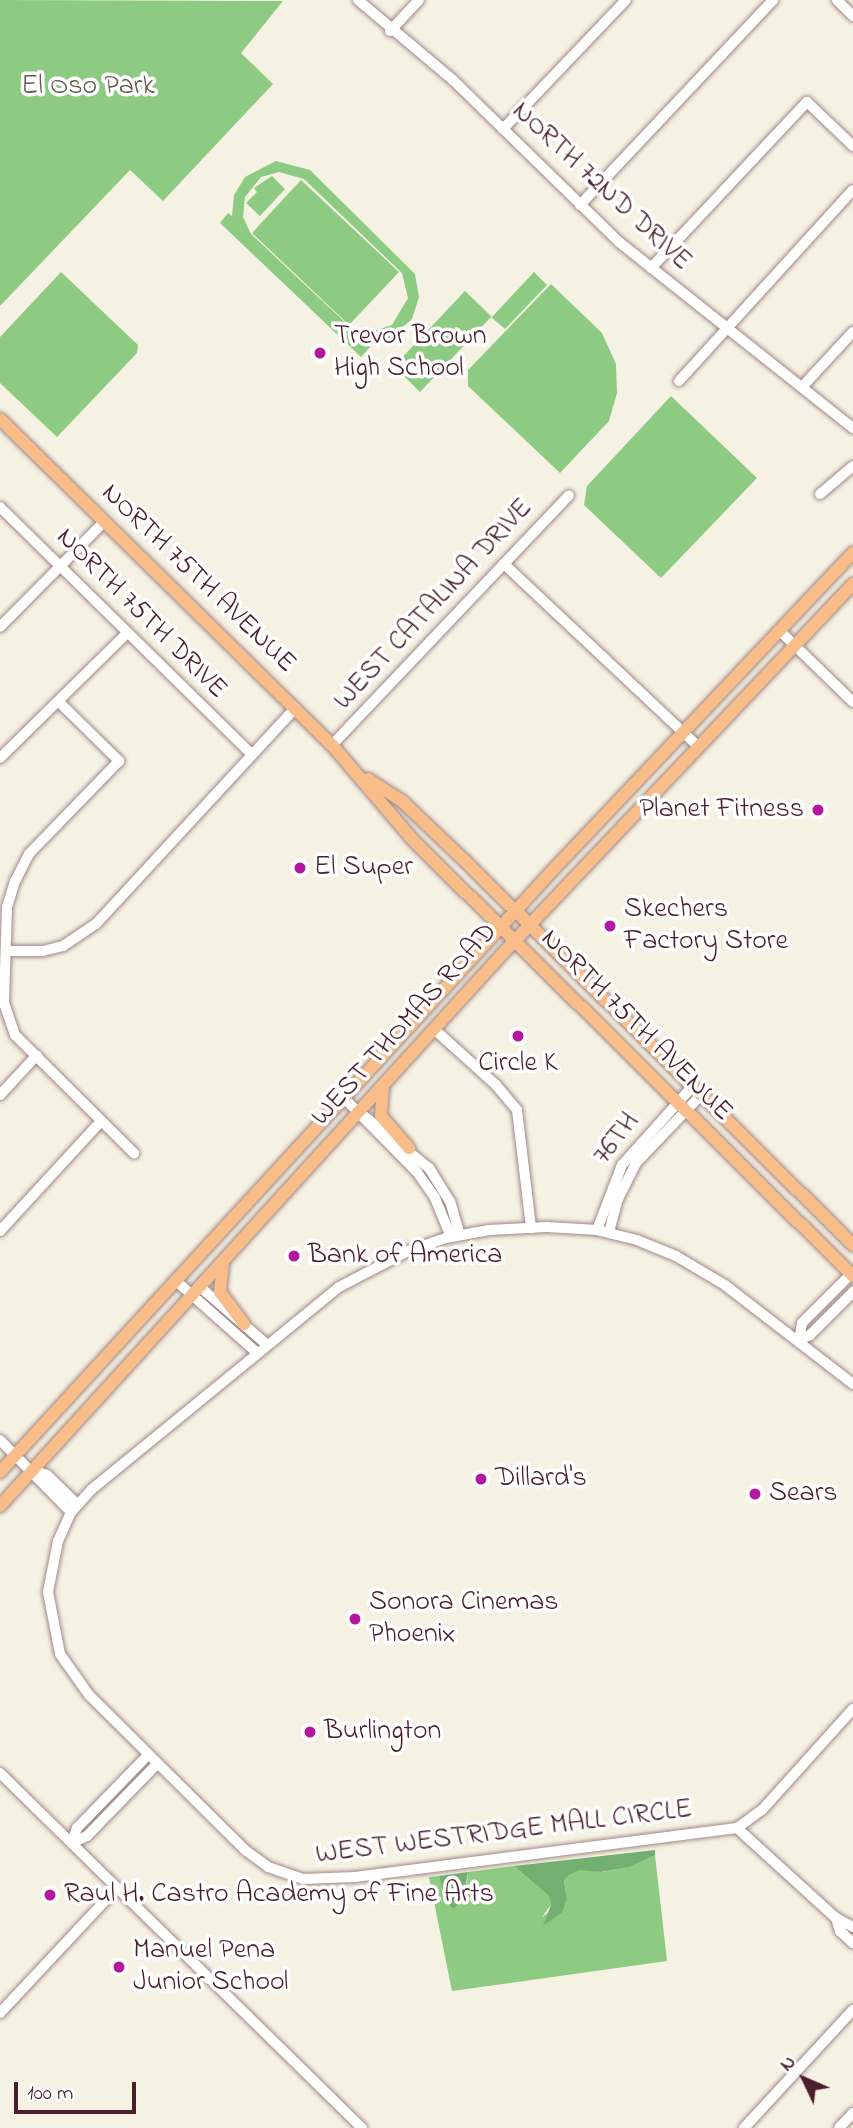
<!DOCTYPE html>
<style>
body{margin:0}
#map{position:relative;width:853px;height:2128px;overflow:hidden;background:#f6f2e3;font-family:"Indie Flower",sans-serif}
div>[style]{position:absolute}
.green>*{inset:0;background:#8dcb82}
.forest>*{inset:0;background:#72af70}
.roads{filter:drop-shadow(0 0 2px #a08887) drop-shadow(0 0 2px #a08887)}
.minor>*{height:10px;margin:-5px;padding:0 5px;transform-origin:5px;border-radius:5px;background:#fff}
.major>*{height:12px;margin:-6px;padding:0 6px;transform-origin:6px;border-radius:6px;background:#f8bd89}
.dots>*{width:19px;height:19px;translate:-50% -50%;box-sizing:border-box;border:4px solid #fff;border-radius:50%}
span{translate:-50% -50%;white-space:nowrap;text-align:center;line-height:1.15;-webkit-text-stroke:7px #fff;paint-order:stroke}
.park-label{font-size:28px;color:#615b49}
.street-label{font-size:28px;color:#4a1f2b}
.poi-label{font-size:28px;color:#4a1f2b}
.left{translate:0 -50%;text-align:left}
.right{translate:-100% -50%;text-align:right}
.north{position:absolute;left:769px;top:2044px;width:70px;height:70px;-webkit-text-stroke:5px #fff;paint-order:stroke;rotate:314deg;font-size:19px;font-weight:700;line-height:28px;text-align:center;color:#4a1f2b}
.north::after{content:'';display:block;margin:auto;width:24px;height:32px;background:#4a1f2b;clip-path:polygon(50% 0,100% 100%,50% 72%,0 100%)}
.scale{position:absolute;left:14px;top:2082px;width:122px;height:32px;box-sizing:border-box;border:4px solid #4a1f2b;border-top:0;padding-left:9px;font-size:21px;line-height:24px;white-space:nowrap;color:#4a1f2b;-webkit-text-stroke:5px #fff;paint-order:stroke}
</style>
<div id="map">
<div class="green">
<div style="clip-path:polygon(0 0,283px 1px,241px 53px,273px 84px,163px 201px,130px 170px,0 306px)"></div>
<div style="clip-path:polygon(evenodd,276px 161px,310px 170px,415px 274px,419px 297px,412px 319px,389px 339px,366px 343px,370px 347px,361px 357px,220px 223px,228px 213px,232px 216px,234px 195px,245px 177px,276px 161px,279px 172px,304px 179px,402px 273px,408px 298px,392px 325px,367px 333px,349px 326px,251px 234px,243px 217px,245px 197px,261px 177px,279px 172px)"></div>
<div style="clip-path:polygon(272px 176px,285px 189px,260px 216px,246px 203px,257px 192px,254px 188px)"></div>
<div style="clip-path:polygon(301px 180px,399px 272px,349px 325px,252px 233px)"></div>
<div style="clip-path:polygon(61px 272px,138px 345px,137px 353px,57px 437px,0 383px,0 337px)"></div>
<div style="clip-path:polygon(534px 272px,547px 285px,505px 329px,491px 317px,420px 392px,394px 366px,465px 291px,492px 317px)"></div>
<div style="clip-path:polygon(551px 284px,602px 333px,616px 364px,617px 393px,609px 421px,560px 473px,468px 386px,468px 370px)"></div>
<div style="clip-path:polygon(671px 396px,757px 478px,661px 578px,584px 505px,587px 486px)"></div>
<div style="clip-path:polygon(655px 1855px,667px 1961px,452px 1991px,429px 1877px,439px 1876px,445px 1898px,467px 1883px,468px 1872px,514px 1866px,549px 1896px,551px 1905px,542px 1917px,567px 1899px,564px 1881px,569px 1875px,579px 1869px,602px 1872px,628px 1867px)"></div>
</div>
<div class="forest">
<div style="clip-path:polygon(655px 1850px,655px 1855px,629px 1867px,601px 1872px,579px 1870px,569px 1875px,564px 1881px,567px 1899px,562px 1912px,543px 1926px,551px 1905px,549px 1896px,514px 1866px)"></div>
<div style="clip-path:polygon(468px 1872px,463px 1901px,453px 1909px,445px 1898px,439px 1876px)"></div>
</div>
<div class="roads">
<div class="minor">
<div style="left:358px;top:0;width:124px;rotate:40.1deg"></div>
<div style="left:453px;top:80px;width:232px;rotate:44.3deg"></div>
<div style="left:619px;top:242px;width:299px;rotate:38.5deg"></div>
<div style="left:837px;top:0;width:23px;rotate:45deg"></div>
<div style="left:390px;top:31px;width:42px;rotate:-46.9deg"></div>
<div style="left:503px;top:129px;width:178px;rotate:-46.4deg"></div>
<div style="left:580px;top:205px;width:282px;rotate:-46.7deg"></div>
<div style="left:651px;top:268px;width:228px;rotate:-46.8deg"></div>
<div style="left:807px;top:102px;width:64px;rotate:43.7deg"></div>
<div style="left:679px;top:381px;width:258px;rotate:-47.7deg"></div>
<div style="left:802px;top:387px;width:75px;rotate:-47.2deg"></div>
<div style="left:820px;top:494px;width:43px;rotate:-40.3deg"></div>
<div style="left:0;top:507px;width:352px;rotate:44.5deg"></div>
<div style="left:504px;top:564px;width:267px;rotate:43.2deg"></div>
<div style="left:0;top:627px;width:148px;rotate:-45.3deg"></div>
<div style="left:779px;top:630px;width:103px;rotate:44.2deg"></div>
<div style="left:58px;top:701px;width:86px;rotate:44.5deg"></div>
<div style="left:119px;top:761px;width:129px;rotate:134.1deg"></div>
<div style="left:29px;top:854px;width:30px;rotate:117deg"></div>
<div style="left:15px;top:881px;width:27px;rotate:107deg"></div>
<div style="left:7px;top:907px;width:96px;rotate:91.8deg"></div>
<div style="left:4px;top:1003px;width:34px;rotate:71deg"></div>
<div style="left:15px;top:1035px;width:168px;rotate:44.8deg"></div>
<div style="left:332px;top:745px;width:344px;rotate:-46.5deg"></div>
<div style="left:0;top:758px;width:178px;rotate:-44.5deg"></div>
<div style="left:7px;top:951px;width:36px"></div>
<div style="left:43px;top:951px;width:21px;rotate:-14deg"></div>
<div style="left:63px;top:946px;width:40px;rotate:-34deg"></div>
<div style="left:96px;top:924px;width:294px;rotate:-47.3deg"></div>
<div style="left:434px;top:1029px;width:84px;rotate:42.1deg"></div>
<div style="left:496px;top:1085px;width:33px;rotate:50deg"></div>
<div style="left:517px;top:1110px;width:119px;rotate:83.2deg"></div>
<div style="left:0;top:1095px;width:54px;rotate:-47.2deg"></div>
<div style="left:343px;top:1097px;width:105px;rotate:45.4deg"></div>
<div style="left:417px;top:1172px;width:32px;rotate:55deg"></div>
<div style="left:435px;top:1198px;width:42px;rotate:67.7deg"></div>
<div style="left:359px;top:1112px;width:90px;rotate:38.7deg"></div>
<div style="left:429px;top:1168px;width:39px;rotate:58deg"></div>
<div style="left:450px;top:1201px;width:35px;rotate:74deg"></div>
<div style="left:597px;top:1230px;width:70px;rotate:-69deg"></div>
<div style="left:622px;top:1165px;width:106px;rotate:-48.1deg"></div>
<div style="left:0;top:1231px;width:149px;rotate:-47.4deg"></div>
<div style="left:609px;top:1232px;width:34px;rotate:-75deg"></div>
<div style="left:618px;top:1199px;width:40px;rotate:-63.4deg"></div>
<div style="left:636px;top:1163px;width:95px;rotate:-46.3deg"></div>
<div style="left:175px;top:1280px;width:107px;rotate:41.6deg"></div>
<div style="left:199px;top:1286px;width:87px;rotate:40.8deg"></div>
<div style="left:799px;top:1340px;width:17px;rotate:-80deg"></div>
<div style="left:802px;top:1323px;width:72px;rotate:-45deg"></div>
<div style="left:799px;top:1340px;width:12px;rotate:-24deg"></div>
<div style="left:810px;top:1335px;width:61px;rotate:-45deg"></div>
<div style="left:853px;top:1384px;width:162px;rotate:-142.3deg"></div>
<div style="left:725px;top:1285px;width:57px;rotate:-149.4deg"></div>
<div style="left:676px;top:1256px;width:42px;rotate:-157.7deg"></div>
<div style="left:637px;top:1240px;width:41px;rotate:-166deg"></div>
<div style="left:597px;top:1230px;width:50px;rotate:-176.6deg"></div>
<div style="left:547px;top:1227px;width:58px;rotate:177deg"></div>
<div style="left:489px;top:1230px;width:44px;rotate:169.5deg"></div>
<div style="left:446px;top:1238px;width:40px;rotate:161.1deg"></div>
<div style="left:408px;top:1251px;width:78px;rotate:152.4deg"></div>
<div style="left:339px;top:1287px;width:320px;rotate:140.7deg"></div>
<div style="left:91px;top:1490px;width:30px;rotate:132deg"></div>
<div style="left:71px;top:1512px;width:32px;rotate:114deg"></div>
<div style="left:58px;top:1541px;width:52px;rotate:101.1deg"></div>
<div style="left:48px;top:1592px;width:63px;rotate:79deg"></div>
<div style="left:60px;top:1654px;width:50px;rotate:54.7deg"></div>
<div style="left:89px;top:1695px;width:220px;rotate:44.8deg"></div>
<div style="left:245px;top:1850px;width:29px;rotate:36deg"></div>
<div style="left:268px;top:1867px;width:37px;rotate:19deg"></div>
<div style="left:303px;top:1879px;width:52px;rotate:-2.2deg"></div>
<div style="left:355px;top:1877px;width:385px;rotate:-7.3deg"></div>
<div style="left:737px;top:1828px;width:31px;rotate:-36deg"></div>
<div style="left:762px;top:1810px;width:136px;rotate:-48deg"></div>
<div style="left:0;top:1440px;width:101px;rotate:45.4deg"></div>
<div style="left:32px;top:1470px;width:16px;rotate:18deg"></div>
<div style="left:47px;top:1475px;width:42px;rotate:44deg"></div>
<div style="left:0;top:1773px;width:507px;rotate:44.44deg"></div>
<div style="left:737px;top:1828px;width:134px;rotate:42.3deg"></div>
<div style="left:836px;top:1918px;width:19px;rotate:28deg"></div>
<div style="left:72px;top:1843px;width:16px;rotate:-72deg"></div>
<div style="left:77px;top:1828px;width:102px;rotate:-45.8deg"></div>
<div style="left:72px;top:1843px;width:17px;rotate:-25deg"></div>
<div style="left:87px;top:1836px;width:100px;rotate:-45.8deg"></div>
<div style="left:836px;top:1918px;width:14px;rotate:73deg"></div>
<div style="left:840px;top:1931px;width:18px;rotate:43deg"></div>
<div style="left:0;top:2013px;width:171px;rotate:-46.9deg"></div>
<div style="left:744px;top:2128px;width:161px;rotate:-47.3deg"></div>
<div style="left:839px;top:2128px;width:21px;rotate:-47deg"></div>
</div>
<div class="major">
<div style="left:0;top:419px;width:465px;rotate:44.5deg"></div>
<div style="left:332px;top:745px;width:123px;rotate:49.6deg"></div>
<div style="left:412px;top:839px;width:621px;rotate:44.74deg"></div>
<div style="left:368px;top:779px;width:40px;rotate:32.9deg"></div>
<div style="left:402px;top:801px;width:84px;rotate:43.6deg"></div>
<div style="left:463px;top:859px;width:549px;rotate:44.7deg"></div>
<div style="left:383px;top:1087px;width:29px;rotate:94deg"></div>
<div style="left:381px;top:1116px;width:43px;rotate:48.8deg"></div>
<div style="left:223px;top:1263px;width:29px;rotate:96deg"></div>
<div style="left:220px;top:1292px;width:40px;rotate:53deg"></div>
<div style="left:0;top:1472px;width:816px;rotate:-47.43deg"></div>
<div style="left:552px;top:871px;width:438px;rotate:-46.6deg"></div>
<div style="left:0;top:1506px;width:750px;rotate:-47.7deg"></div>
<div style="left:505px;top:951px;width:506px;rotate:-46.52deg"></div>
</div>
</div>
<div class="dots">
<div style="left:320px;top:353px;background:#b5179e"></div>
<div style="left:818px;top:810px;background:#b5179e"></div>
<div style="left:300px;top:868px;background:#b5179e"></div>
<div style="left:610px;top:926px;background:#b5179e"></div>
<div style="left:518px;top:1036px;background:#b5179e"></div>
<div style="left:294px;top:1256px;background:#b5179e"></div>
<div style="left:481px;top:1479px;background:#b5179e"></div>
<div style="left:755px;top:1494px;background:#b5179e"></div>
<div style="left:355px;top:1619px;background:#b5179e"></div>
<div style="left:310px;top:1732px;background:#b5179e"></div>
<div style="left:50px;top:1895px;background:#b5179e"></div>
<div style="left:119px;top:1967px;background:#b5179e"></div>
</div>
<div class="park-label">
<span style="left:88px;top:87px">El Oso Park</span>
</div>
<div class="street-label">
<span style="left:601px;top:187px;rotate:43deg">NORTH 72ND DRIVE</span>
<span style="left:198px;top:579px;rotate:44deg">NORTH 75TH AVENUE</span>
<span style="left:434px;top:605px;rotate:-47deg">WEST CATALINA DRIVE</span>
<span style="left:141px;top:614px;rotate:45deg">NORTH 75TH DRIVE</span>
<span style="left:405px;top:1025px;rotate:-48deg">WEST THOMAS ROAD</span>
<span style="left:636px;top:1026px;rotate:45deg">NORTH 75TH AVENUE</span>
<span style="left:617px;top:1139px;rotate:-53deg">76TH</span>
<span style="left:504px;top:1833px;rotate:-7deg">WEST WESTRIDGE MALL CIRCLE</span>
</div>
<div class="poi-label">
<span class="left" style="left:334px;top:353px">Trevor Brown<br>High School</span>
<span class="right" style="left:804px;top:810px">Planet Fitness</span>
<span class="left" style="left:314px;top:868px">El Super</span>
<span class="left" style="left:624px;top:926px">Skechers<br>Factory Store</span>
<span style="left:518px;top:1064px">Circle K</span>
<span class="left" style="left:308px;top:1256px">Bank of America</span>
<span class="left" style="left:495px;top:1479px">Dillard's</span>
<span class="left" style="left:769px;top:1494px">Sears</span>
<span class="left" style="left:369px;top:1619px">Sonora Cinemas<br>Phoenix</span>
<span class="left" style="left:324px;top:1732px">Burlington</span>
<span class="left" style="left:64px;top:1895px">Raul H. Castro Academy of Fine Arts</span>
<span class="left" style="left:133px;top:1967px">Manuel Pena<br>Junior School</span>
</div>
<div class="north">N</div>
<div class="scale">100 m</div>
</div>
